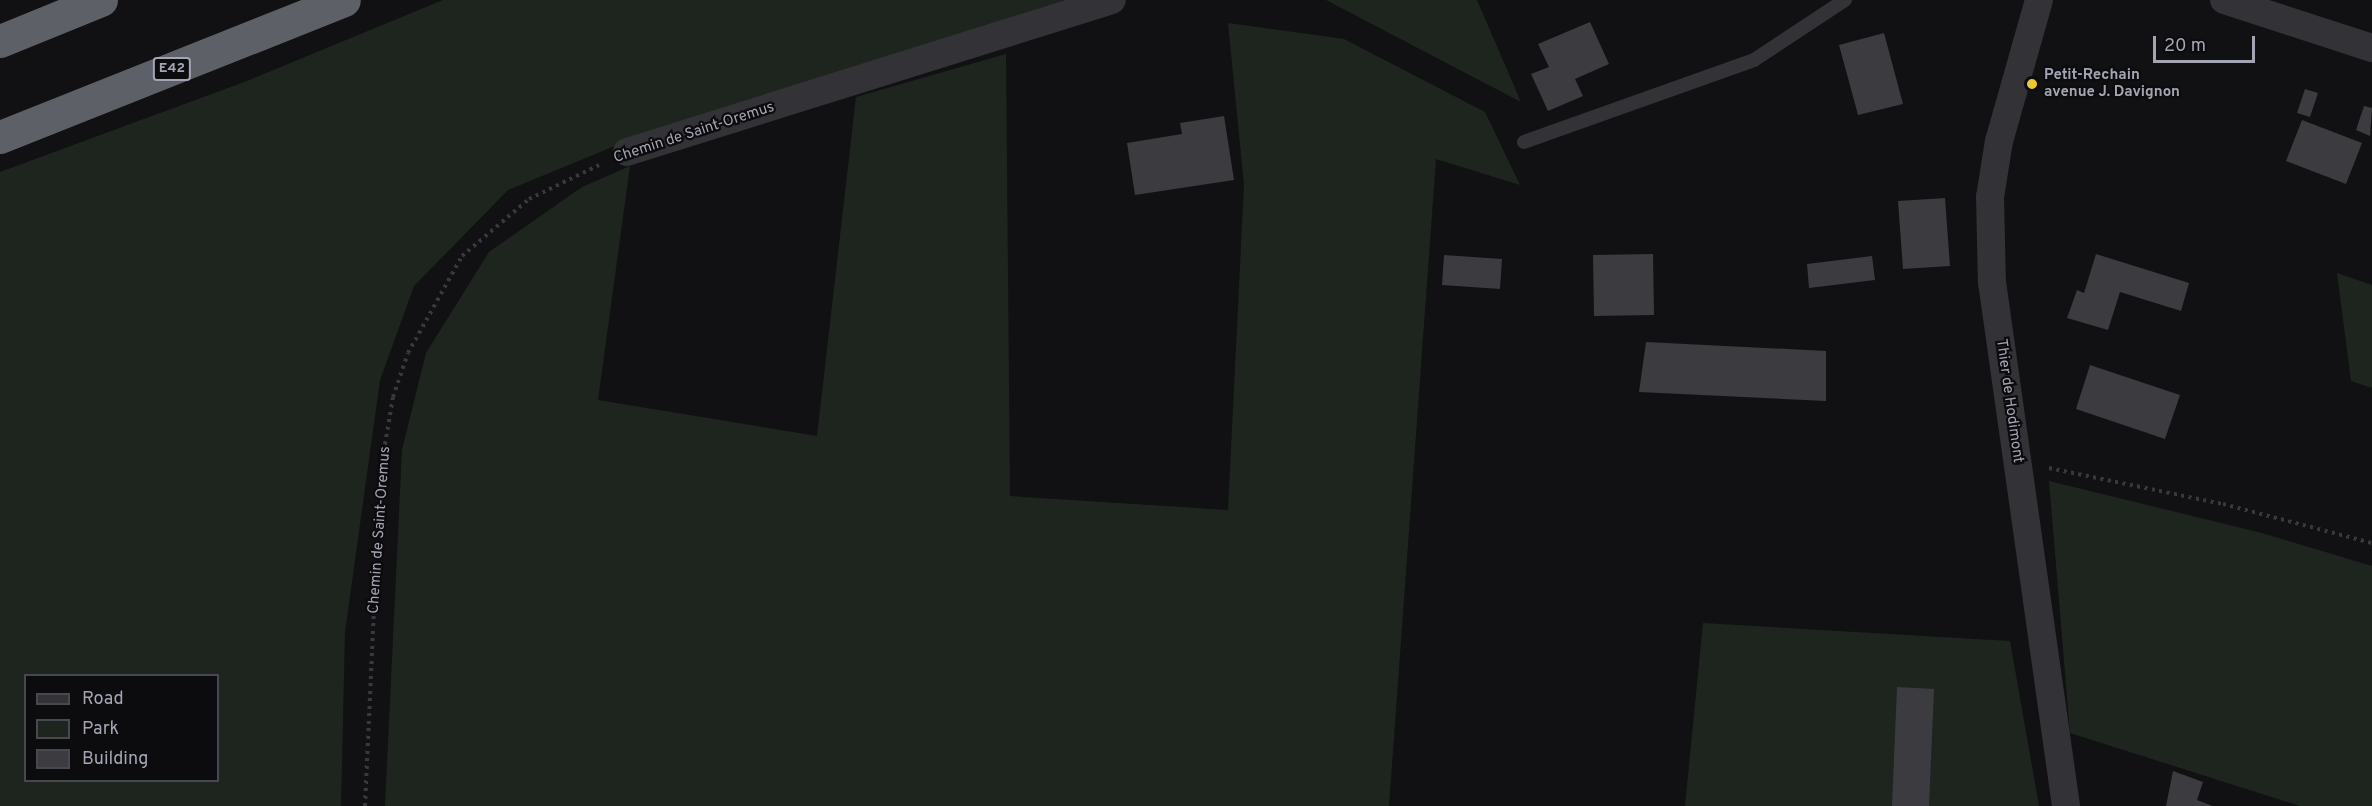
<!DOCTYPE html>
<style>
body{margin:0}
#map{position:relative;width:2372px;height:806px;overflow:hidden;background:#111113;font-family:Overpass,sans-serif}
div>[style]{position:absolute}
.green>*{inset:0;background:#1e251f}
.building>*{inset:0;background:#3b3b40}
.path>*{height:4px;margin-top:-2px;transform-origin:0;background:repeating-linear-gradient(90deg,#38393e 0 3px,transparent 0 7.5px)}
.service>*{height:14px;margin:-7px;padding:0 7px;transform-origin:7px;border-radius:7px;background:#323237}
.minor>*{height:28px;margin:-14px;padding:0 14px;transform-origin:14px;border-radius:14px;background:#323237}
.motorway>*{height:33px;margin:-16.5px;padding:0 16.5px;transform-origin:16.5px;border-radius:16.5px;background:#5e6068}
.dots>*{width:16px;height:16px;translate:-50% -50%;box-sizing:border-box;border:3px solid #0c0c0e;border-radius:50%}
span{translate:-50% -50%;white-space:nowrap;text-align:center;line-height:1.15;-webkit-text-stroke:4.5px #0c0c0e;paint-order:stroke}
.shield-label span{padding:2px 4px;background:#0c0c0e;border:2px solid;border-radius:4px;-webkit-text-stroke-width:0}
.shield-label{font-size:14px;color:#a3a5b3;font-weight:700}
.poi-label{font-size:15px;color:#a3a5b3;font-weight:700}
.left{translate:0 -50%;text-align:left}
.street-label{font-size:15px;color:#a3a5b3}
.legend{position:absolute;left:24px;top:674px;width:195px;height:108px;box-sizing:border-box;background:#0c0c0e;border:2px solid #484950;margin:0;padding:8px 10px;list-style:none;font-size:18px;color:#a3a5b3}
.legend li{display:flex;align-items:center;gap:12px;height:30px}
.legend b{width:30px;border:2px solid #484950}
.scale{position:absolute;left:2153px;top:36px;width:102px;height:27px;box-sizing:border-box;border:3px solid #a3a5b3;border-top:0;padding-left:8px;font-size:18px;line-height:21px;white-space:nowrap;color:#a3a5b3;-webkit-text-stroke:4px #0c0c0e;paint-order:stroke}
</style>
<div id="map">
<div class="green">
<div style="clip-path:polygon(evenodd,443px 0,1065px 0,622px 143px,508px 190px,414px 286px,380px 380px,345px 632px,341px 806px,0 806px,0 172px,247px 81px,443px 0,26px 676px,218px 676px,218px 780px,26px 780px,26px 676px)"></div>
<div style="clip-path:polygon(1326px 0,1477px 0,1521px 102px)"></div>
<div style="clip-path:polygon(1228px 23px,1344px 39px,1485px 112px,1520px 185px,1436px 159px,1389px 806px,385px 806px,402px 450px,426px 353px,489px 252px,582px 187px,630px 166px,598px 400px,817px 436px,856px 97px,1006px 54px,1010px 496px,1228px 510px,1244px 185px)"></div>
<div style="clip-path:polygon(2337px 273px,2372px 285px,2372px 388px,2351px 381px)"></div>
<div style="clip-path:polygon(2049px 481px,2262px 533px,2372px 566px,2372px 806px,2300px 806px,2070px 733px)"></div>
<div style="clip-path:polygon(1703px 623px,2010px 641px,2039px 806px,1685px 806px)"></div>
</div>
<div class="building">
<div style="clip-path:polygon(1590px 22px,1609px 64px,1575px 79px,1583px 96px,1548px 111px,1531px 74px,1549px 67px,1538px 44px)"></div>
<div style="clip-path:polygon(1884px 33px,1903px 104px,1858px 115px,1839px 45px)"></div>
<div style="clip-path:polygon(2305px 89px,2318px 93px,2310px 117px,2297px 113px)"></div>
<div style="clip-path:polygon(2364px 106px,2372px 108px,2370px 136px,2356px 130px)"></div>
<div style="clip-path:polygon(1224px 116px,1234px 180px,1135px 195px,1127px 143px,1182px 134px,1180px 123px)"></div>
<div style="clip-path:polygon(2302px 120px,2362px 143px,2346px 184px,2286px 161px)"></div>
<div style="clip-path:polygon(1945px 198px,1950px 266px,1903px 269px,1898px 201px)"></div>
<div style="clip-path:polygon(1653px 254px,1654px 315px,1594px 316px,1593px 255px)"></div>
<div style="clip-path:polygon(2096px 254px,2189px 283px,2181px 311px,2120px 292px,2108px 330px,2067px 318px,2077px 290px,2084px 293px)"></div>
<div style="clip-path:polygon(1444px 255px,1502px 259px,1500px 289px,1442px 285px)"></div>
<div style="clip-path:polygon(1872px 256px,1875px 280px,1809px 288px,1807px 264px)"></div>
<div style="clip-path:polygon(1646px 342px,1826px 351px,1826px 401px,1639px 392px)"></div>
<div style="clip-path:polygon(2090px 365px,2180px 395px,2165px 439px,2076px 409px)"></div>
<div style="clip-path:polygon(1897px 687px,1934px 689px,1929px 806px,1892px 806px)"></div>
<div style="clip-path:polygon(2173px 771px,2203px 782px,2197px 800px,2213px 806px,2166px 806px)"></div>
</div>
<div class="path">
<div style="left:2049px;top:468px;width:178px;rotate:11.7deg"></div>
<div style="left:2223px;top:504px;width:154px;rotate:14.7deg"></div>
<div style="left:365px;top:806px;width:332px;rotate:-87.4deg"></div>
<div style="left:380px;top:474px;width:78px;rotate:-80.4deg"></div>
<div style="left:393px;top:397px;width:46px;rotate:-71.2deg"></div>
<div style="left:408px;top:353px;width:111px;rotate:-60.9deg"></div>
<div style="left:462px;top:256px;width:88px;rotate:-40.4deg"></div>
<div style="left:529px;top:199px;width:78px;rotate:-25.9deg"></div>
</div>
<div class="service">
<div style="left:1524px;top:142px;width:244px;rotate:-19.6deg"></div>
<div style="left:1754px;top:60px;width:109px;rotate:-33.4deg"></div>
</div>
<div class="minor">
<div style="left:2039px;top:0;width:147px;rotate:105.8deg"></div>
<div style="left:1999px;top:141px;width:57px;rotate:99.1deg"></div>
<div style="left:1990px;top:197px;width:85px;rotate:88.7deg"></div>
<div style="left:1992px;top:282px;width:529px;rotate:81.96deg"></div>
<div style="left:2224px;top:0;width:156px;rotate:18deg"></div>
<div style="left:627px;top:152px;width:508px;rotate:-17.4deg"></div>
</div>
<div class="motorway">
<div style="left:0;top:41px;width:109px;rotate:-22.1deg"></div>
<div style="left:0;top:137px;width:370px;rotate:-21.7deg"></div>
</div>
<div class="dots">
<div style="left:2032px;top:84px;background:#ecc830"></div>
</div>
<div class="shield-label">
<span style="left:172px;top:69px">E42</span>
</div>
<div class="poi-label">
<span class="left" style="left:2044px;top:84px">Petit-Rechain<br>avenue J. Davignon</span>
</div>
<div class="street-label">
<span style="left:694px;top:133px;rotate:-18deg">Chemin de Saint-Oremus</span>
<span style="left:2009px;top:401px;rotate:82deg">Thier de Hodimont</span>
<span style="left:380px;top:530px;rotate:-86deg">Chemin de Saint-Oremus</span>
</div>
<ul class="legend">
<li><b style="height:8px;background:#323237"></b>Road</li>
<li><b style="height:16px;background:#1e251f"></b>Park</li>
<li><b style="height:16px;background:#3b3b40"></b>Building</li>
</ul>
<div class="scale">20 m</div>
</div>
